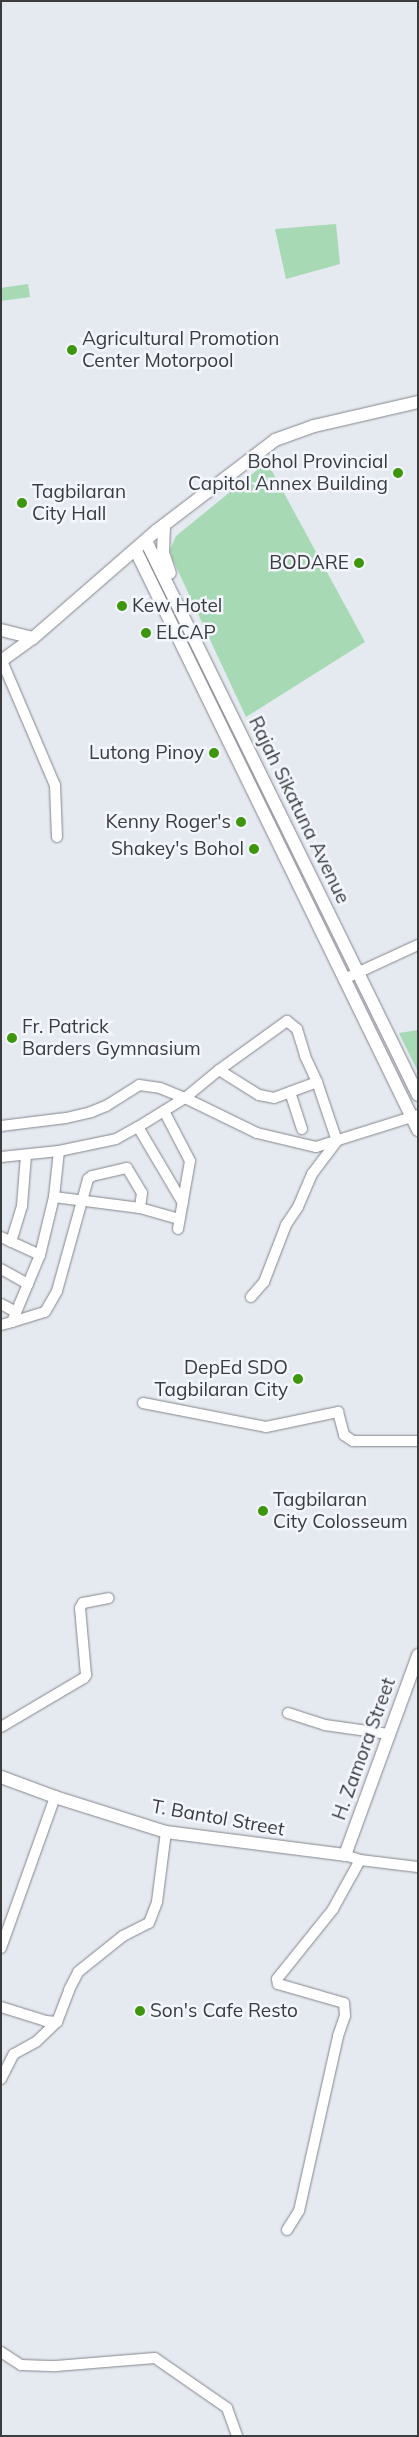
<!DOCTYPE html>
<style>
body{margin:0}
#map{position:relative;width:419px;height:2437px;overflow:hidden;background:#e5e9f0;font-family:Mulish,sans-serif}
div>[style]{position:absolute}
.green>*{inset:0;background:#a6d9b4}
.roads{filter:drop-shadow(0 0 1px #83868c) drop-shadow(0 0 1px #83868c)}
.minor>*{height:10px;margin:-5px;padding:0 5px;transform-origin:5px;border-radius:5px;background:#fff}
.major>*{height:12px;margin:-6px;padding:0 6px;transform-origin:6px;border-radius:6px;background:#fff}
.dots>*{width:14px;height:14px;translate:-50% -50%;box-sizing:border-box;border:2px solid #f3f6fd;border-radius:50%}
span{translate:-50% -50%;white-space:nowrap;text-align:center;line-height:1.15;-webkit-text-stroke:5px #f3f6fd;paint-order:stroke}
.poi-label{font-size:19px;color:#3a3c3e}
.left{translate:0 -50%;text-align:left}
.right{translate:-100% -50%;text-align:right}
.street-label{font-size:19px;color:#3a3c3e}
.frame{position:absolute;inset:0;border:2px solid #3a3c3e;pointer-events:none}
</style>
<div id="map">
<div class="green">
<div style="clip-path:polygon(336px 224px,340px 264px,286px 279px,275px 229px)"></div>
<div style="clip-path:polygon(28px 284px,30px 297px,1px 301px,1px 288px)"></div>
<div style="clip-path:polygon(267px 462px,365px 642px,246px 717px,172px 558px,170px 550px,176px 536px)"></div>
<div style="clip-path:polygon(418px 1030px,418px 1072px,399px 1033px)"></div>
</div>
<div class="roads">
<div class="minor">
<div style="left:2px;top:661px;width:135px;rotate:66.9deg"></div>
<div style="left:55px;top:785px;width:52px;rotate:87.8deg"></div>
<div style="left:344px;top:979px;width:81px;rotate:-24.7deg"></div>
<div style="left:219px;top:1070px;width:47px;rotate:32deg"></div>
<div style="left:259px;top:1095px;width:15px;rotate:11deg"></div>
<div style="left:274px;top:1098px;width:46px;rotate:-20.4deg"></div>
<div style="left:290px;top:1092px;width:39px;rotate:72deg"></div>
<div style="left:164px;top:1111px;width:56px;rotate:62.5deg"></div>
<div style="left:190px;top:1161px;width:69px;rotate:100deg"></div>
<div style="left:1px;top:1126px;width:65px;rotate:-7deg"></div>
<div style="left:66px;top:1118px;width:26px;rotate:-13deg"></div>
<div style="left:91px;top:1112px;width:16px;rotate:-22deg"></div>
<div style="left:106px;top:1106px;width:39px;rotate:-32deg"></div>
<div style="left:139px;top:1085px;width:21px;rotate:8deg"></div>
<div style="left:160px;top:1088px;width:27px;rotate:22deg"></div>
<div style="left:185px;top:1098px;width:80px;rotate:25.9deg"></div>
<div style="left:257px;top:1133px;width:61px;rotate:13.3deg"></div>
<div style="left:316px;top:1147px;width:107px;rotate:-17.4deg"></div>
<div style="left:138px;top:1127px;width:88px;rotate:59.4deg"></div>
<div style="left:1px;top:1157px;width:58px;rotate:-5.9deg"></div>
<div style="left:54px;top:1197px;width:87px;rotate:7.3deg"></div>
<div style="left:140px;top:1208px;width:41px;rotate:15.8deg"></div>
<div style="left:1px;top:1237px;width:43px;rotate:24.8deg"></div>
<div style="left:11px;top:1242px;width:38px;rotate:-73deg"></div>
<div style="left:22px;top:1206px;width:51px;rotate:-85.5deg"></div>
<div style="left:1px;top:1269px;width:31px;rotate:29deg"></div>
<div style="left:1px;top:1304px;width:17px;rotate:28deg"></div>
<div style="left:12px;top:1322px;width:34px;rotate:-17deg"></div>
<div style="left:45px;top:1312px;width:24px;rotate:-60deg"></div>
<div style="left:57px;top:1291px;width:116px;rotate:-74.5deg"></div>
<div style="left:88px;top:1179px;width:5px;rotate:-37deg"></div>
<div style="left:92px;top:1176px;width:36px;rotate:-13deg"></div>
<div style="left:127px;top:1168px;width:29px;rotate:59deg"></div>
<div style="left:142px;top:1193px;width:15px;rotate:98deg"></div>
<div style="left:1px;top:1325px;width:11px;rotate:-15deg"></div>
<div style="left:12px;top:1322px;width:73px;rotate:-67.3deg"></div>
<div style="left:40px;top:1255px;width:60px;rotate:-76.4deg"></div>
<div style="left:54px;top:1197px;width:46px;rotate:-83.8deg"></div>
<div style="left:59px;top:1151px;width:58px;rotate:-11.9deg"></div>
<div style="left:116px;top:1139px;width:25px;rotate:-29deg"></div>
<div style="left:138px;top:1127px;width:55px;rotate:-31.7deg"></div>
<div style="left:185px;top:1098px;width:44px;rotate:-39.5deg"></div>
<div style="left:219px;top:1070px;width:84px;rotate:-35.8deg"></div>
<div style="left:287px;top:1021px;width:13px;rotate:39deg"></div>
<div style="left:297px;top:1029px;width:28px;rotate:73deg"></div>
<div style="left:305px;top:1056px;width:29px;rotate:65deg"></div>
<div style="left:317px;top:1082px;width:62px;rotate:71.3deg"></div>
<div style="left:337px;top:1141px;width:41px;rotate:127.1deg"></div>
<div style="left:312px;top:1174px;width:36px;rotate:113deg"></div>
<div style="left:298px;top:1207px;width:22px;rotate:124deg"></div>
<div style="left:286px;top:1225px;width:61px;rotate:111.1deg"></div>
<div style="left:264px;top:1282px;width:20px;rotate:131deg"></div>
<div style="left:143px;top:1403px;width:125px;rotate:11deg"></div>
<div style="left:266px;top:1427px;width:74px;rotate:-11.8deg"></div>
<div style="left:338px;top:1412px;width:24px;rotate:75deg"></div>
<div style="left:344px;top:1435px;width:11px;rotate:34deg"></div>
<div style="left:353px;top:1441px;width:65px"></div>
<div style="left:288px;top:1713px;width:39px;rotate:18deg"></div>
<div style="left:325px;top:1725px;width:64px;rotate:8.1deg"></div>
<div style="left:1px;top:1727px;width:96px;rotate:-30.6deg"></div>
<div style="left:84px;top:1678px;width:4px;rotate:-56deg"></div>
<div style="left:86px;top:1675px;width:67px;rotate:-95.1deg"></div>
<div style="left:80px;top:1608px;width:6px;rotate:-59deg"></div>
<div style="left:83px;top:1603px;width:26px;rotate:-11deg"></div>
<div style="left:345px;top:1855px;width:16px;rotate:18deg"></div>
<div style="left:360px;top:1860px;width:58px;rotate:6.9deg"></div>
<div style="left:1px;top:1948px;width:160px;rotate:-70.3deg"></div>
<div style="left:1px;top:2007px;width:47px;rotate:17.3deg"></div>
<div style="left:46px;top:2021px;width:11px;rotate:5deg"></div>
<div style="left:1px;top:2079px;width:28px;rotate:-63deg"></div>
<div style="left:14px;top:2054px;width:25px;rotate:-29deg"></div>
<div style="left:36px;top:2042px;width:29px;rotate:-44deg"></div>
<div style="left:57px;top:2022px;width:34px;rotate:-69deg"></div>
<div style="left:69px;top:1990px;width:20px;rotate:-63deg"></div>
<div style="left:78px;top:1972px;width:58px;rotate:-38.7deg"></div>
<div style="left:123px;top:1936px;width:29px;rotate:-27deg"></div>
<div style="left:149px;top:1923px;width:22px;rotate:-69deg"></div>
<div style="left:157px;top:1902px;width:71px;rotate:-82.7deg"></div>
<div style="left:287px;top:2230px;width:22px;rotate:-58deg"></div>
<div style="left:299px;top:2211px;width:179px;rotate:-77.4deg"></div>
<div style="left:338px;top:2036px;width:21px;rotate:-71deg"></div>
<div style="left:345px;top:2016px;width:13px;rotate:-94deg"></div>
<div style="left:344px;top:2003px;width:69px;rotate:-163.9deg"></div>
<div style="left:278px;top:1984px;width:5px;rotate:-101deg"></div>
<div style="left:277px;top:1979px;width:90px;rotate:-51.3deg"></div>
<div style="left:333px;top:1909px;width:56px;rotate:-61.1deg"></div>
<div style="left:1px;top:2352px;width:24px;rotate:33deg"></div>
<div style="left:21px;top:2365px;width:35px;rotate:2deg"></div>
<div style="left:56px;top:2366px;width:99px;rotate:-4.6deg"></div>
<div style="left:155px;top:2358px;width:88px;rotate:34.8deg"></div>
<div style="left:227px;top:2408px;width:30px;rotate:70deg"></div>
</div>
<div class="major">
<div style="left:164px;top:525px;width:28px;rotate:92deg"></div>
<div style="left:163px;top:553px;width:21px;rotate:71deg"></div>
<div style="left:146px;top:541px;width:617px;rotate:63.85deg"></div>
<div style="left:136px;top:551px;width:644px;rotate:64.03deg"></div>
<div style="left:1px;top:630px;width:33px;rotate:14deg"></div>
<div style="left:1px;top:661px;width:39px;rotate:-36deg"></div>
<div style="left:33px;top:638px;width:163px;rotate:-41deg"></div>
<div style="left:156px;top:531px;width:150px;rotate:-37.4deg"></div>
<div style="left:275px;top:440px;width:41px;rotate:-19.7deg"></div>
<div style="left:314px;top:426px;width:107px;rotate:-13deg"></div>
<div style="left:1px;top:1777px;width:58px;rotate:20.3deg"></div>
<div style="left:55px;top:1797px;width:116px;rotate:17.5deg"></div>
<div style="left:166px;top:1832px;width:180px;rotate:7.3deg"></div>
<div style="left:345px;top:1855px;width:213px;rotate:-69.9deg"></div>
</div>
</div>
<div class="dots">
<div style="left:72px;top:350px;background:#3e960c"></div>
<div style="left:398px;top:473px;background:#3e960c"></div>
<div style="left:22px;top:503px;background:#3e960c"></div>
<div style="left:359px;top:563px;background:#3e960c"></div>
<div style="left:122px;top:606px;background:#3e960c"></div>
<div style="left:146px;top:633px;background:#3e960c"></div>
<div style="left:214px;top:753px;background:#3e960c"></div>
<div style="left:241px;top:822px;background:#3e960c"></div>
<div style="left:254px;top:849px;background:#3e960c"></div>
<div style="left:12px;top:1038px;background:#3e960c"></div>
<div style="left:298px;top:1379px;background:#3e960c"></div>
<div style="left:263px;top:1511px;background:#3e960c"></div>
<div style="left:140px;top:2011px;background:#3e960c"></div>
</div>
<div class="poi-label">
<span class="left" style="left:82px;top:350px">Agricultural Promotion<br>Center Motorpool</span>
<span class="right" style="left:388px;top:473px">Bohol Provincial<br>Capitol Annex Building</span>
<span class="left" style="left:32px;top:503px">Tagbilaran<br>City Hall</span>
<span class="right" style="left:349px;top:563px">BODARE</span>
<span class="left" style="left:132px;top:606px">Kew Hotel</span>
<span class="left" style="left:156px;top:633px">ELCAP</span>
<span class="right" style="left:204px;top:753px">Lutong Pinoy</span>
<span class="right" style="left:231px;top:822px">Kenny Roger's</span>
<span class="right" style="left:244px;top:849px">Shakey's Bohol</span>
<span class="left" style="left:22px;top:1038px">Fr. Patrick<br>Barders Gymnasium</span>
<span class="right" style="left:288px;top:1379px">DepEd SDO<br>Tagbilaran City</span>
<span class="left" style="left:273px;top:1511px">Tagbilaran<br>City Colosseum</span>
<span class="left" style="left:150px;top:2011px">Son's Cafe Resto</span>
</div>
<div class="street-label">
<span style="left:299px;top:810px;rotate:64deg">Rajah Sikatuna Avenue</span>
<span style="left:364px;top:1749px;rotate:-70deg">H. Zamora Street</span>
<span style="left:218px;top:1818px;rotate:10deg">T. Bantol Street</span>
</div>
<div class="frame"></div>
</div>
